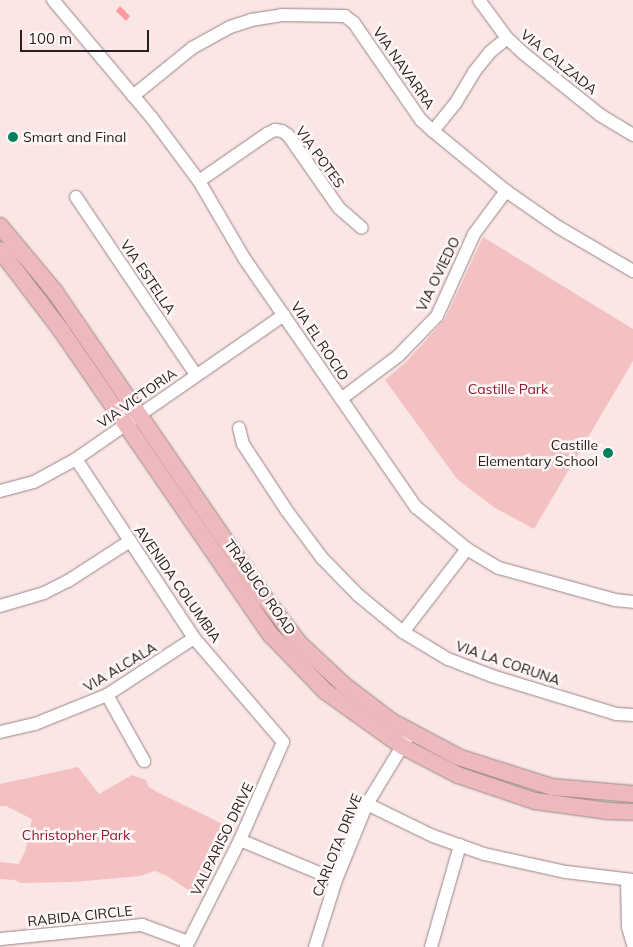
<!DOCTYPE html>
<style>
body{margin:0}
#map{position:relative;width:633px;height:947px;overflow:hidden;background:#fbe6e6;font-family:Mulish,sans-serif}
div>[style]{position:absolute}
.green>*{inset:0;background:#f4c1c2}
.water>*{inset:0;background:#ff9a9f}
.roads{filter:drop-shadow(0 0 1px #988585) drop-shadow(0 0 1px #988585)}
.minor>*{height:12px;margin:-6px;padding:0 6px;transform-origin:6px;border-radius:6px;background:#fff}
.major>*{height:16px;margin:-8px;padding:0 8px;transform-origin:8px;border-radius:8px;background:#edb9bc}
.dots>*{width:14px;height:14px;translate:-50% -50%;box-sizing:border-box;border:2px solid #fff6f6;border-radius:50%}
span{translate:-50% -50%;white-space:nowrap;text-align:center;line-height:1.15;-webkit-text-stroke:5px #fff6f6;paint-order:stroke}
.street-label{font-size:14px;color:#282020}
.poi-label{font-size:14px;color:#282020}
.left{translate:0 -50%;text-align:left}
.right{translate:-100% -50%;text-align:right}
.park-label{font-size:14px;color:#8f1b30}
.scale{position:absolute;left:20px;top:30px;width:129px;height:22px;box-sizing:border-box;border:2px solid #282020;border-top:0;padding-left:6px;font-size:15px;line-height:18px;white-space:nowrap;color:#282020;-webkit-text-stroke:4px #fff6f6;paint-order:stroke}
</style>
<div id="map">
<div class="green">
<div style="clip-path:polygon(483px 237px,633px 329px,633px 361px,534px 529px,495px 508px,457px 479px,385px 380px,406px 362px,445px 319px)"></div>
<div style="clip-path:polygon(78px 767px,99px 794px,132px 775px,146px 780px,149px 787px,157px 792px,231px 828px,197px 896px,167px 876px,155px 871px,140px 876px,74px 882px,21px 883px,14px 880px,0 879px,0 862px,19px 864px,26px 849px,32px 819px,6px 806px,0 806px,0 784px)"></div>
</div>
<div class="water">
<div style="clip-path:polygon(120px 6px,130px 16px,126px 21px,116px 11px)"></div>
</div>
<div class="roads">
<div class="minor">
<div style="left:53px;top:0;width:154px;rotate:50deg"></div>
<div style="left:152px;top:118px;width:79px;rotate:53.3deg"></div>
<div style="left:199px;top:181px;width:89px;rotate:59.7deg"></div>
<div style="left:244px;top:258px;width:303px;rotate:55.4deg"></div>
<div style="left:416px;top:507px;width:66px;rotate:39.5deg"></div>
<div style="left:467px;top:549px;width:37px;rotate:31deg"></div>
<div style="left:499px;top:568px;width:120px;rotate:15.4deg"></div>
<div style="left:615px;top:600px;width:18px;rotate:6deg"></div>
<div style="left:479px;top:0;width:47px;rotate:53.6deg"></div>
<div style="left:507px;top:38px;width:22px;rotate:43deg"></div>
<div style="left:523px;top:53px;width:99px;rotate:38.8deg"></div>
<div style="left:600px;top:115px;width:39px;rotate:31deg"></div>
<div style="left:133px;top:96px;width:76px;rotate:-39.1deg"></div>
<div style="left:192px;top:48px;width:43px;rotate:-28.9deg"></div>
<div style="left:230px;top:27px;width:22px;rotate:-18deg"></div>
<div style="left:251px;top:20px;width:30px;rotate:-9deg"></div>
<div style="left:281px;top:15px;width:64px;rotate:0.9deg"></div>
<div style="left:345px;top:16px;width:11px;rotate:38deg"></div>
<div style="left:354px;top:23px;width:118px;rotate:55.4deg"></div>
<div style="left:421px;top:120px;width:16px;rotate:43deg"></div>
<div style="left:433px;top:131px;width:94px;rotate:39.4deg"></div>
<div style="left:506px;top:191px;width:63px;rotate:34.7deg"></div>
<div style="left:558px;top:227px;width:87px;rotate:30.4deg"></div>
<div style="left:433px;top:131px;width:35px;rotate:-51deg"></div>
<div style="left:455px;top:104px;width:37px;rotate:-59deg"></div>
<div style="left:474px;top:72px;width:26px;rotate:-51deg"></div>
<div style="left:490px;top:52px;width:22px;rotate:-39deg"></div>
<div style="left:199px;top:181px;width:83px;rotate:-34.7deg"></div>
<div style="left:267px;top:134px;width:9px;rotate:-27deg"></div>
<div style="left:275px;top:130px;width:7px;rotate:8deg"></div>
<div style="left:282px;top:131px;width:7px;rotate:34deg"></div>
<div style="left:288px;top:135px;width:89px;rotate:55.1deg"></div>
<div style="left:339px;top:208px;width:30px;rotate:41deg"></div>
<div style="left:76px;top:197px;width:215px;rotate:56deg"></div>
<div style="left:341px;top:399px;width:71px;rotate:-37deg"></div>
<div style="left:398px;top:356px;width:56px;rotate:-45.7deg"></div>
<div style="left:437px;top:316px;width:90px;rotate:-65.7deg"></div>
<div style="left:474px;top:234px;width:54px;rotate:-53.3deg"></div>
<div style="left:239px;top:428px;width:16px;rotate:76deg"></div>
<div style="left:243px;top:444px;width:80px;rotate:56.7deg"></div>
<div style="left:287px;top:511px;width:59px;rotate:53.3deg"></div>
<div style="left:322px;top:558px;width:52px;rotate:45.8deg"></div>
<div style="left:358px;top:595px;width:58px;rotate:39.4deg"></div>
<div style="left:403px;top:632px;width:52px;rotate:31deg"></div>
<div style="left:448px;top:659px;width:47px;rotate:21.1deg"></div>
<div style="left:492px;top:676px;width:130px;rotate:17deg"></div>
<div style="left:616px;top:714px;width:17px;rotate:3deg"></div>
<div style="left:76px;top:459px;width:214px;rotate:56.6deg"></div>
<div style="left:194px;top:638px;width:137px;rotate:49.4deg"></div>
<div style="left:283px;top:742px;width:107px;rotate:113.7deg"></div>
<div style="left:240px;top:840px;width:120px;rotate:116.8deg"></div>
<div style="left:0;top:491px;width:35px;rotate:-15deg"></div>
<div style="left:34px;top:482px;width:48px;rotate:-28.7deg"></div>
<div style="left:76px;top:459px;width:253px;rotate:-34.7deg"></div>
<div style="left:0;top:606px;width:46px;rotate:-16.5deg"></div>
<div style="left:44px;top:593px;width:27px;rotate:-27deg"></div>
<div style="left:68px;top:581px;width:74px;rotate:-32.8deg"></div>
<div style="left:403px;top:632px;width:105px;rotate:-52.4deg"></div>
<div style="left:107px;top:695px;width:76px;rotate:60.7deg"></div>
<div style="left:0;top:732px;width:36px;rotate:-13deg"></div>
<div style="left:35px;top:724px;width:78px;rotate:-21.9deg"></div>
<div style="left:107px;top:695px;width:104px;rotate:-33.2deg"></div>
<div style="left:367px;top:804px;width:73px;rotate:25.9deg"></div>
<div style="left:433px;top:836px;width:54px;rotate:19.4deg"></div>
<div style="left:484px;top:854px;width:84px;rotate:12.4deg"></div>
<div style="left:566px;top:872px;width:67px;rotate:6.8deg"></div>
<div style="left:240px;top:840px;width:104px;rotate:22.6deg"></div>
<div style="left:627px;top:880px;width:47px;rotate:88.8deg"></div>
<div style="left:628px;top:927px;width:18px;rotate:74deg"></div>
<div style="left:1px;top:939px;width:142px;rotate:-5.7deg"></div>
<div style="left:142px;top:925px;width:49px;rotate:20.3deg"></div>
<div style="left:315px;top:947px;width:70px;rotate:-72.6deg"></div>
<div style="left:336px;top:880px;width:82px;rotate:-67.8deg"></div>
<div style="left:367px;top:804px;width:75px;rotate:-58.6deg"></div>
<div style="left:431px;top:947px;width:106px;rotate:-74.1deg"></div>
</div>
<div class="major">
<div style="left:0;top:226px;width:86px;rotate:50.2deg"></div>
<div style="left:55px;top:292px;width:370px;rotate:55.6deg"></div>
<div style="left:264px;top:597px;width:58px;rotate:52.7deg"></div>
<div style="left:299px;top:643px;width:62px;rotate:43deg"></div>
<div style="left:344px;top:685px;width:59px;rotate:37.5deg"></div>
<div style="left:391px;top:721px;width:76px;rotate:28.2deg"></div>
<div style="left:458px;top:757px;width:99px;rotate:17.7deg"></div>
<div style="left:552px;top:787px;width:81px;rotate:4.9deg"></div>
<div style="left:0;top:250px;width:101px;rotate:52.7deg"></div>
<div style="left:61px;top:330px;width:370px;rotate:55.5deg"></div>
<div style="left:271px;top:635px;width:78px;rotate:46deg"></div>
<div style="left:325px;top:691px;width:95px;rotate:35.5deg"></div>
<div style="left:402px;top:746px;width:63px;rotate:27.4deg"></div>
<div style="left:458px;top:775px;width:81px;rotate:18.7deg"></div>
<div style="left:535px;top:801px;width:74px;rotate:7.8deg"></div>
<div style="left:608px;top:811px;width:25px;rotate:2deg"></div>
</div>
</div>
<div class="dots">
<div style="left:13px;top:137px;background:#037f5e"></div>
<div style="left:608px;top:453px;background:#037f5e"></div>
</div>
<div class="street-label">
<span style="left:559px;top:62px;rotate:39deg">VIA CALZADA</span>
<span style="left:404px;top:68px;rotate:55deg">VIA NAVARRA</span>
<span style="left:320px;top:157px;rotate:54deg">VIA POTES</span>
<span style="left:438px;top:274px;rotate:-64deg">VIA OVIEDO</span>
<span style="left:148px;top:277px;rotate:56deg">VIA ESTELLA</span>
<span style="left:320px;top:341px;rotate:56deg">VIA EL ROCIO</span>
<span style="left:137px;top:398px;rotate:-35deg">VIA VICTORIA</span>
<span style="left:178px;top:584px;rotate:55deg">AVENIDA COLUMBIA</span>
<span style="left:260px;top:587px;rotate:55deg">TRABUCO ROAD</span>
<span style="left:508px;top:663px;rotate:19deg">VIA LA CORUNA</span>
<span style="left:120px;top:667px;rotate:-31deg">VIA ALCALA</span>
<span style="left:222px;top:839px;rotate:-64deg">VALPARISO DRIVE</span>
<span style="left:337px;top:845px;rotate:-68deg">CARLOTA DRIVE</span>
<span style="left:80px;top:916px;rotate:-6deg">RABIDA CIRCLE</span>
</div>
<div class="poi-label">
<span class="left" style="left:23px;top:137px">Smart and Final</span>
<span class="right" style="left:598px;top:453px">Castille<br>Elementary School</span>
</div>
<div class="park-label">
<span style="left:508px;top:389px">Castille Park</span>
<span style="left:76px;top:835px">Christopher Park</span>
</div>
<div class="scale">100 m</div>
</div>
